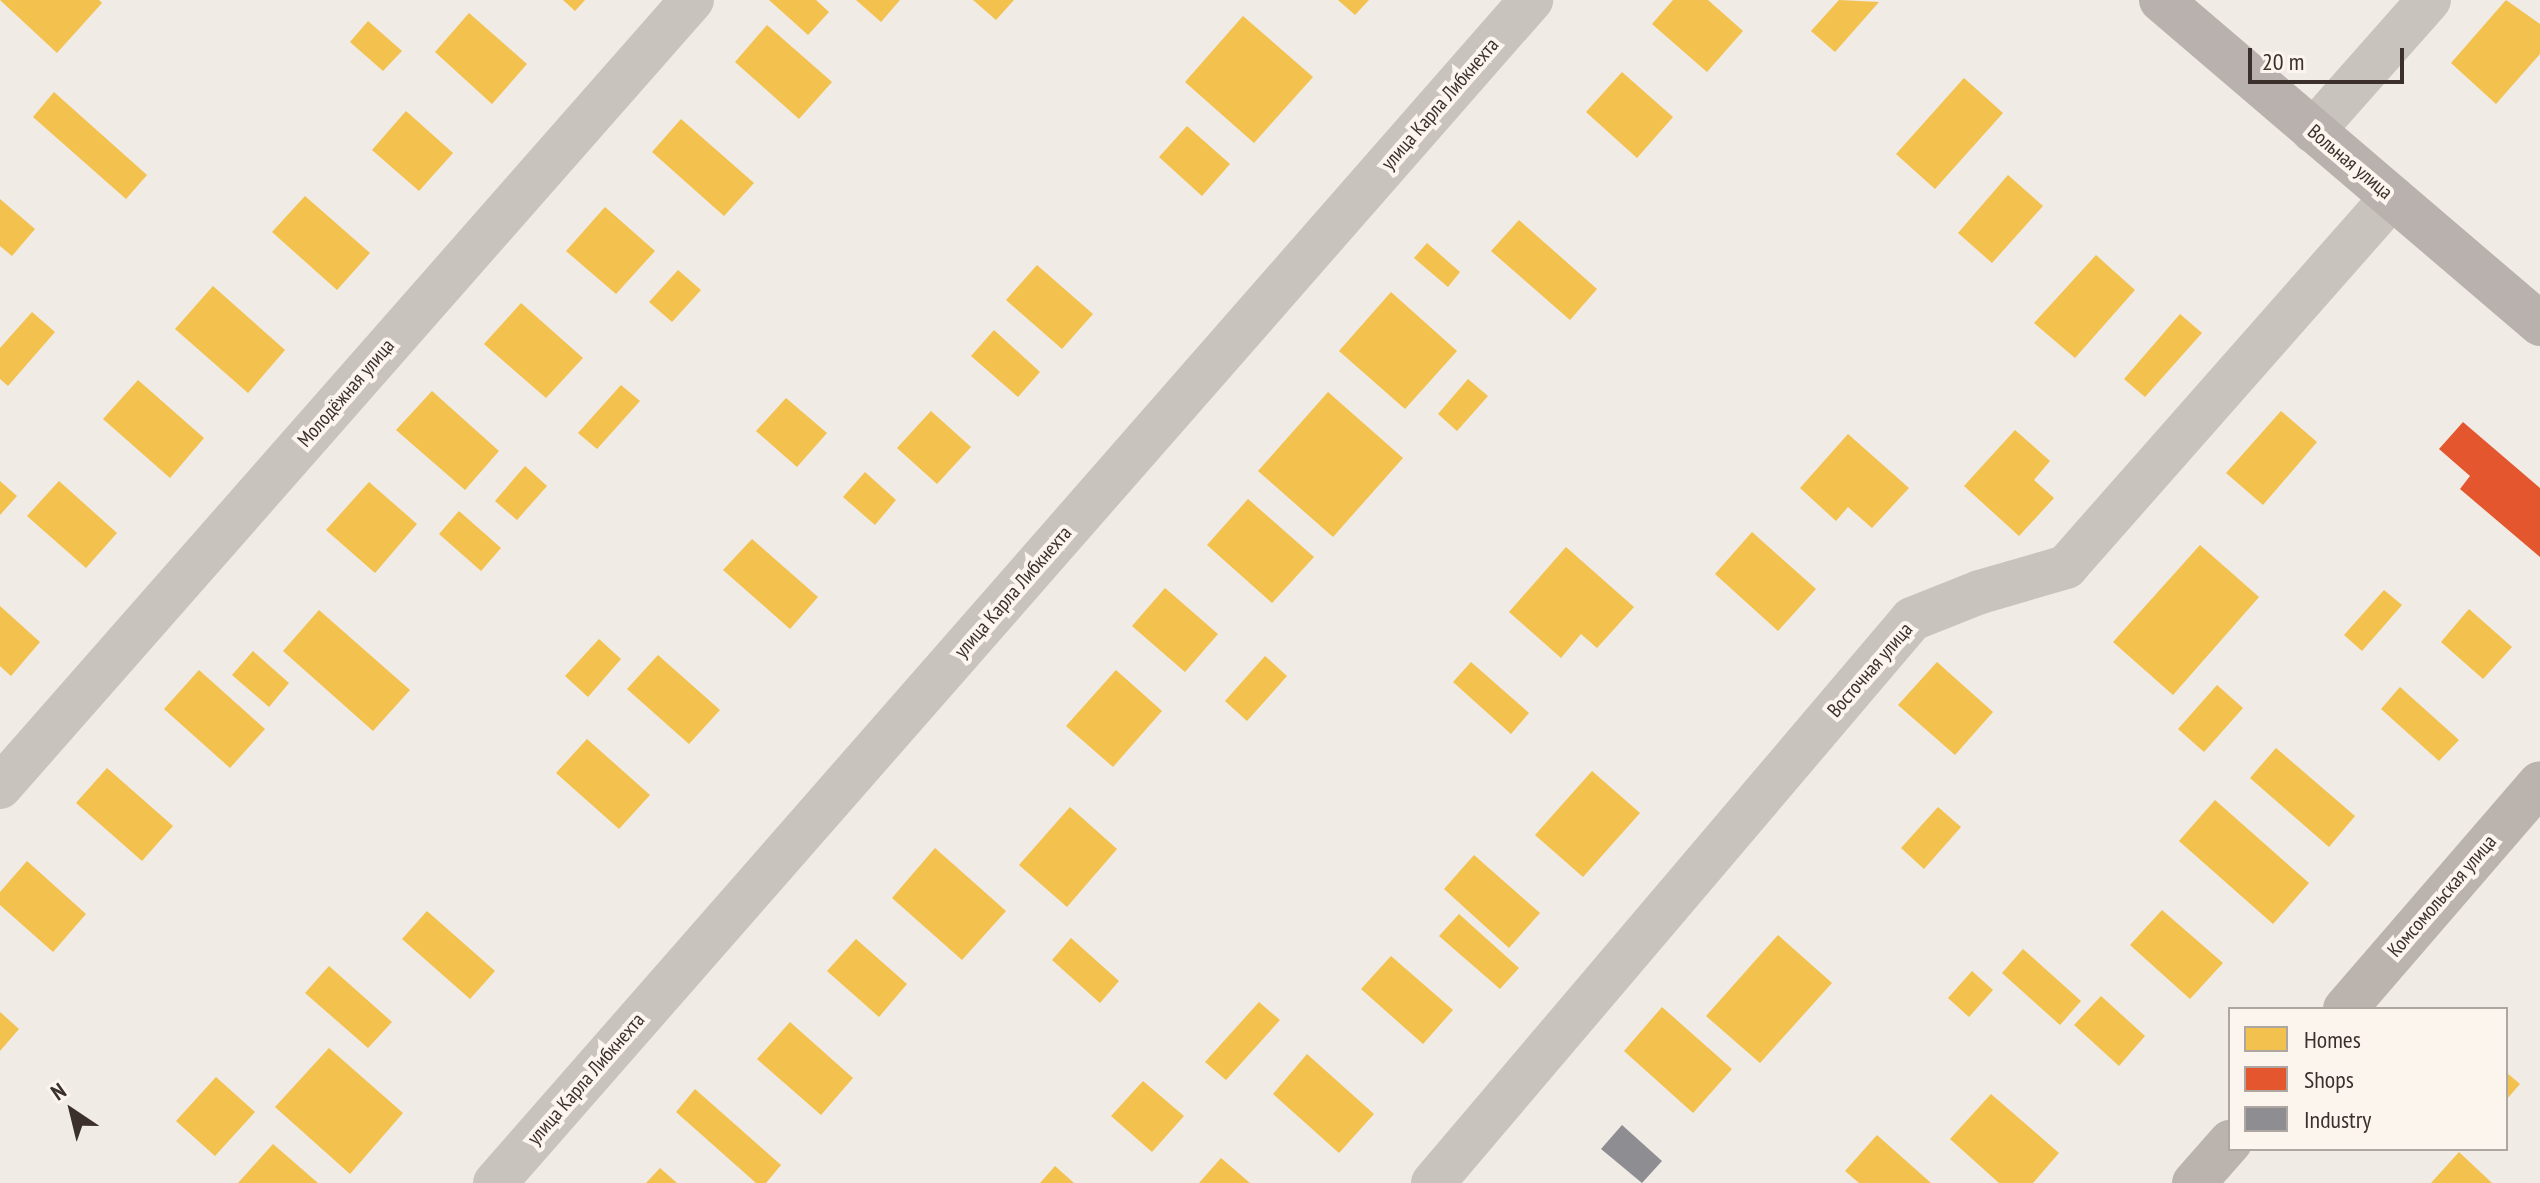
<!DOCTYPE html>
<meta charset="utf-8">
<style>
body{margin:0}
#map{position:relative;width:2540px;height:1183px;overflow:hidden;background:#f0ebe5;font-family:"PT Sans Narrow",sans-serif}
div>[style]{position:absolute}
.homes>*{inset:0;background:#f2c14e}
.shops>*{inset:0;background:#e4572e}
.industry>*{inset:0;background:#8d8d92}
.street>*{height:44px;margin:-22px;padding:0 22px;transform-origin:22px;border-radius:22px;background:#c9c3be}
.secondary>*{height:44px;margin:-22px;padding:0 22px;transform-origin:22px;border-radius:22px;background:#bab3ae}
.primary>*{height:44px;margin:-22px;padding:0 22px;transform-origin:22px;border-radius:22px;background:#b8b1ad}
span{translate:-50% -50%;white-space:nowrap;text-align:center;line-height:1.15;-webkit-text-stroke:8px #fbf5ee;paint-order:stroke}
.street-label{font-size:20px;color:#3b302b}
.legend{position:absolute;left:2228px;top:1007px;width:280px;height:144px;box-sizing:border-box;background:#fbf5ee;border:2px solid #aea6a0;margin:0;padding:10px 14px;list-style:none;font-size:24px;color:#3b302b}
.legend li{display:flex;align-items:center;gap:16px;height:40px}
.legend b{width:40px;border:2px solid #aea6a0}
.north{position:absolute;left:32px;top:1071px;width:80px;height:80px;-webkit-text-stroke:6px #fbf5ee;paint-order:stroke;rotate:325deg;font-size:22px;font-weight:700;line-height:32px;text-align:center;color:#3b302b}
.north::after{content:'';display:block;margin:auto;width:28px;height:36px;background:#3b302b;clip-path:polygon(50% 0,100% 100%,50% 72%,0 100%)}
.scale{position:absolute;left:2248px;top:48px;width:156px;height:36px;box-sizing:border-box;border:4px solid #3b302b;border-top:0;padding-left:10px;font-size:24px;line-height:28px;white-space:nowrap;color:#3b302b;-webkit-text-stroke:6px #fbf5ee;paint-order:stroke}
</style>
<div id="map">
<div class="homes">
<div style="clip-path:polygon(0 0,99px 0,102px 3px,57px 53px)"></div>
<div style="clip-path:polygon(563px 0,585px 0,575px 11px)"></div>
<div style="clip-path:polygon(769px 0,816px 0,829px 12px,808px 35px)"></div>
<div style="clip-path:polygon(856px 0,900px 0,881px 22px)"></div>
<div style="clip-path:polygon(973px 0,1014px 0,996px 20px)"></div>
<div style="clip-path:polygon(1338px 0,1369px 0,1355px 15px)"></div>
<div style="clip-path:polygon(1673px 0,1708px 0,1743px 31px,1707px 72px,1652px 24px)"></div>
<div style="clip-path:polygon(1839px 0,1879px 2px,1835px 52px,1811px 31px)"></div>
<div style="clip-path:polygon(2506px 0,2540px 24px,2540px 54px,2496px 104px,2451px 63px)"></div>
<div style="clip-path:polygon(469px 13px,527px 64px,492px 104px,435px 52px)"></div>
<div style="clip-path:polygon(1243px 16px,1313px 77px,1254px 143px,1185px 82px)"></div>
<div style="clip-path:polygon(368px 21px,402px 51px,383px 71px,350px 42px)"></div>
<div style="clip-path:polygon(767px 25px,832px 82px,799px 119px,735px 62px)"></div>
<div style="clip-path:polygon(1622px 72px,1673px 117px,1637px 158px,1586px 112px)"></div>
<div style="clip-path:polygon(1964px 78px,2003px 113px,1935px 189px,1896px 154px)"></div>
<div style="clip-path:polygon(54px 92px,147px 175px,126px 199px,33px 117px)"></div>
<div style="clip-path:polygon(406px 111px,453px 153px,419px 191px,372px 150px)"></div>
<div style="clip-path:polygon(681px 119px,754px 183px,724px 216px,652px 152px)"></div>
<div style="clip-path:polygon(1187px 126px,1230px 164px,1202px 196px,1159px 157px)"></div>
<div style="clip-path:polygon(2008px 175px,2043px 206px,1992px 263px,1958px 233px)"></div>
<div style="clip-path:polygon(305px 196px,370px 253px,337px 290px,272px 232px)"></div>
<div style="clip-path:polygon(0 199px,35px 229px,12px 256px,0 246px)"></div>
<div style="clip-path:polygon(605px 207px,655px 251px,616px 294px,566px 251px)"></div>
<div style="clip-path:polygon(1519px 220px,1597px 289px,1570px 320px,1491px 251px)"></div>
<div style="clip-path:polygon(1427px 243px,1460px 272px,1448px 287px,1414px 258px)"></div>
<div style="clip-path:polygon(2096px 255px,2135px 290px,2075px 358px,2034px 323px)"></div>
<div style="clip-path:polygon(1037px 265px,1093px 314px,1062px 349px,1006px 300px)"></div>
<div style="clip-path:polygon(678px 270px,701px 290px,672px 322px,649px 302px)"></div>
<div style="clip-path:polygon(213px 286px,285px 350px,248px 393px,175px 329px)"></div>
<div style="clip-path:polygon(1391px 292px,1457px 351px,1405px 409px,1339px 351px)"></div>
<div style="clip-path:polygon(521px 303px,583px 358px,546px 398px,484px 344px)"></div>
<div style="clip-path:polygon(32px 312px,55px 332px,8px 386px,0 379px,0 348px)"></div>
<div style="clip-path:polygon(2180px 314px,2202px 333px,2145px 397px,2124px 379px)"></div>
<div style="clip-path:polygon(994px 330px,1040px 372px,1018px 397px,971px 356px)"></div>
<div style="clip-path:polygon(1468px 379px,1488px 396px,1457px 431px,1438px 414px)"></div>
<div style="clip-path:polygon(138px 380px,204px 438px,170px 478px,103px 419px)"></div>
<div style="clip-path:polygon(621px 385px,640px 401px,597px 449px,578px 433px)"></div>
<div style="clip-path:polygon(432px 391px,499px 451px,465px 490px,396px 430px)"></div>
<div style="clip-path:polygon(1328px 392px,1403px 458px,1333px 537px,1258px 471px)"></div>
<div style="clip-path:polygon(786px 398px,827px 433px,797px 467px,756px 431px)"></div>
<div style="clip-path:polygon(931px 411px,971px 447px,937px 484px,897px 448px)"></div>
<div style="clip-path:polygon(2281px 411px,2317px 442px,2263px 505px,2226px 473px)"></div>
<div style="clip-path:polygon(2015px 430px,2050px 461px,2034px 480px,2054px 498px,2019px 536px,1964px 486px)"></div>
<div style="clip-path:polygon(1848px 434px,1909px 488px,1872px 528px,1848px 507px,1836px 521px,1800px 488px)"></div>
<div style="clip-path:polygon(525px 466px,547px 486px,517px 520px,495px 501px)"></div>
<div style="clip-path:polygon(865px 472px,896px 500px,875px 525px,843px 497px)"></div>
<div style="clip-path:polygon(0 481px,17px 496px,0 515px)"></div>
<div style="clip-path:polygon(59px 481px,117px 533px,86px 568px,27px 516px)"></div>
<div style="clip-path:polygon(369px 482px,417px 524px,375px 573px,326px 530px)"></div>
<div style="clip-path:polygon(1248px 499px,1314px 557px,1272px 603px,1207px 545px)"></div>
<div style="clip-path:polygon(459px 511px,501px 548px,481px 571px,439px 534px)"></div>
<div style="clip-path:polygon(1752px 532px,1816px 589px,1778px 631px,1715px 574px)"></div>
<div style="clip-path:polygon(752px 539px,818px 597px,790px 629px,723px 570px)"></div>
<div style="clip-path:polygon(2200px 545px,2259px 597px,2173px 695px,2113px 642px)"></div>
<div style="clip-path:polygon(1566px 547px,1634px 607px,1597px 648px,1581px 634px,1561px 658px,1509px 612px)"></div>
<div style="clip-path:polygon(1165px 588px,1218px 634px,1185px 672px,1132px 626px)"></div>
<div style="clip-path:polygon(2384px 590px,2402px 605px,2362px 651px,2344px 635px)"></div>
<div style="clip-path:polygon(0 606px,40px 642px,11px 676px,0 666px)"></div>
<div style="clip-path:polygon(2469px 609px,2512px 647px,2483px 679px,2441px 642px)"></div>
<div style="clip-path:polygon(319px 610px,410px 690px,373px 731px,283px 651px)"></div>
<div style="clip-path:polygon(599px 639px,621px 659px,588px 697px,565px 676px)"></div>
<div style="clip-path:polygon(253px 651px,289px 683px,269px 707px,232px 675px)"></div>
<div style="clip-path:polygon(658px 655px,720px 710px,689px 744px,627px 689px)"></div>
<div style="clip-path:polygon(1265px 656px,1287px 676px,1247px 721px,1225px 701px)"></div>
<div style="clip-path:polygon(1471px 662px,1529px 713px,1511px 734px,1453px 682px)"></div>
<div style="clip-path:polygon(1937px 662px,1993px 712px,1955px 755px,1898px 705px)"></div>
<div style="clip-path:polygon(199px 670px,265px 729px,230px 768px,164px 709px)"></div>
<div style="clip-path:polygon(1116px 670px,1162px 711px,1113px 767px,1066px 726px)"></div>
<div style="clip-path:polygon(2217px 685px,2243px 708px,2204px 752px,2178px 729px)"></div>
<div style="clip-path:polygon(2400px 687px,2459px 740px,2439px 761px,2381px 709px)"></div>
<div style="clip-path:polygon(587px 739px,650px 795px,619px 829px,556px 773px)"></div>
<div style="clip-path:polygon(2276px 748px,2355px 816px,2329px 847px,2250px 778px)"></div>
<div style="clip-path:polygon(107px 768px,173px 826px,142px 861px,76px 803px)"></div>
<div style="clip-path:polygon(1592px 771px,1640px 813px,1583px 877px,1535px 835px)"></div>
<div style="clip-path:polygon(2215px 800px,2309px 883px,2273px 924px,2179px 841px)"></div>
<div style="clip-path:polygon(1070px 807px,1117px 849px,1067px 907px,1019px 865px)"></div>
<div style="clip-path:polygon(1938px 807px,1961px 827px,1924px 869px,1901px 848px)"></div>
<div style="clip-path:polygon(935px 848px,1006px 911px,962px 960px,892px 898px)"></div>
<div style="clip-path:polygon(1474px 855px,1540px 913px,1509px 948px,1444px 889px)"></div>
<div style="clip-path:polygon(27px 861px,86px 914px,53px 952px,0 905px,0 892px)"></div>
<div style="clip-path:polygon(2162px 910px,2223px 963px,2190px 999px,2130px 945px)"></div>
<div style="clip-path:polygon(427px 911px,495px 971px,470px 999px,402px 939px)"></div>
<div style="clip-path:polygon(1459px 914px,1519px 968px,1500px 989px,1439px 936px)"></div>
<div style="clip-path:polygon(1778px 935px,1832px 983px,1760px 1063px,1706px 1016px)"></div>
<div style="clip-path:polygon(1071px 938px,1119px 981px,1100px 1003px,1052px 960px)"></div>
<div style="clip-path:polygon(856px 939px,907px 984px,879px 1017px,827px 971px)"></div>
<div style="clip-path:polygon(2023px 949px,2081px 1001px,2060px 1025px,2002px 973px)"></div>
<div style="clip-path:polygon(1391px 956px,1453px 1010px,1423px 1044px,1361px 989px)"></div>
<div style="clip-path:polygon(329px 966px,392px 1022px,368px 1048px,305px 993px)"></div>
<div style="clip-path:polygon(1972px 971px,1993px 990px,1969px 1017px,1948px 998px)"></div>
<div style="clip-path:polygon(2101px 996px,2145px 1036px,2119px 1066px,2074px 1025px)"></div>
<div style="clip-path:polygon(1259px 1002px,1280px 1020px,1226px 1080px,1205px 1062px)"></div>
<div style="clip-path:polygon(1662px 1007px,1732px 1069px,1693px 1113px,1624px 1051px)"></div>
<div style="clip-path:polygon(0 1012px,19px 1029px,0 1051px)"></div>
<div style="clip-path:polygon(790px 1022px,853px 1078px,821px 1115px,757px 1059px)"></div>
<div style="clip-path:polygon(329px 1048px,403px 1113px,350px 1174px,275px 1107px)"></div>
<div style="clip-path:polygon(1307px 1054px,1374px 1114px,1339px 1153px,1273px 1094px)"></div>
<div style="clip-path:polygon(2506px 1072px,2520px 1084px,2506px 1100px)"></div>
<div style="clip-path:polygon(216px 1077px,255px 1112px,215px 1156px,176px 1121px)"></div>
<div style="clip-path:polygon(1143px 1081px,1184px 1116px,1152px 1152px,1111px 1116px)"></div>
<div style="clip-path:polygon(695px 1089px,781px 1165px,766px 1183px,756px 1183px,676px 1112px)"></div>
<div style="clip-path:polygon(1991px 1094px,2059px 1153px,2033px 1183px,1999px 1183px,1950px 1139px)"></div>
<div style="clip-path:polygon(1877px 1135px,1931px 1183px,1859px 1183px,1845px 1171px)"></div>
<div style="clip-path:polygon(273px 1144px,318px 1183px,238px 1183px)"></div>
<div style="clip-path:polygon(2459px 1152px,2492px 1183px,2431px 1183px)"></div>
<div style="clip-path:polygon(1221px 1158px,1250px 1183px,1199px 1183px)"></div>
<div style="clip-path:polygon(1055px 1166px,1074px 1183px,1040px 1183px)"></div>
<div style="clip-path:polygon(660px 1168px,677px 1183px,646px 1183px)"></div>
</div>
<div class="shops">
<div style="clip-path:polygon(2463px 422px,2540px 488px,2540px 557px,2460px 489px,2470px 476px,2439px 449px)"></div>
</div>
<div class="industry">
<div style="clip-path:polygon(1622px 1125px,1662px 1161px,1642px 1183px,1601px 1149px)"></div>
</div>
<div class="street">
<div style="left:2313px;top:131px;width:175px;rotate:-48.5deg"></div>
<div style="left:0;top:787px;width:1048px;rotate:-48.68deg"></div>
<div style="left:495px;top:1183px;width:1573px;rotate:-48.79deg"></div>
<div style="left:1433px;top:1183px;width:740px;rotate:-49.66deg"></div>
<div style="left:1912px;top:619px;width:73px;rotate:-21.7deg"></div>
<div style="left:1980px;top:592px;width:90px;rotate:-16.2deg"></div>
<div style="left:2066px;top:567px;width:493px;rotate:-48.6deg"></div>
</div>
<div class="secondary">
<div style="left:2345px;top:1009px;width:298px;rotate:-49.2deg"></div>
<div style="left:2194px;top:1183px;width:55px;rotate:-48.7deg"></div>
</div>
<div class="primary">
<div style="left:2161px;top:0;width:499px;rotate:40.5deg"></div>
</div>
<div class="street-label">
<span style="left:1440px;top:104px;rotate:-49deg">улица Карла Либкнехта</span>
<span style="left:2350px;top:162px;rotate:40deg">Вольная улица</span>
<span style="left:346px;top:393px;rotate:-49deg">Молодёжная улица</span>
<span style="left:1013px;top:592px;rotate:-49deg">улица Карла Либкнехта</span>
<span style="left:1870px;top:670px;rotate:-49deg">Восточная улица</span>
<span style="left:2442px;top:896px;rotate:-49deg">Комсомольская улица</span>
<span style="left:586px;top:1079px;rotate:-49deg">улица Карла Либкнехта</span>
</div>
<ul class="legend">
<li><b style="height:22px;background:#f2c14e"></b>Homes</li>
<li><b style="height:22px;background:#e4572e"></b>Shops</li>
<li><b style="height:22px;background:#8d8d92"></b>Industry</li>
</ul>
<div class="north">N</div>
<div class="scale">20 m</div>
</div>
